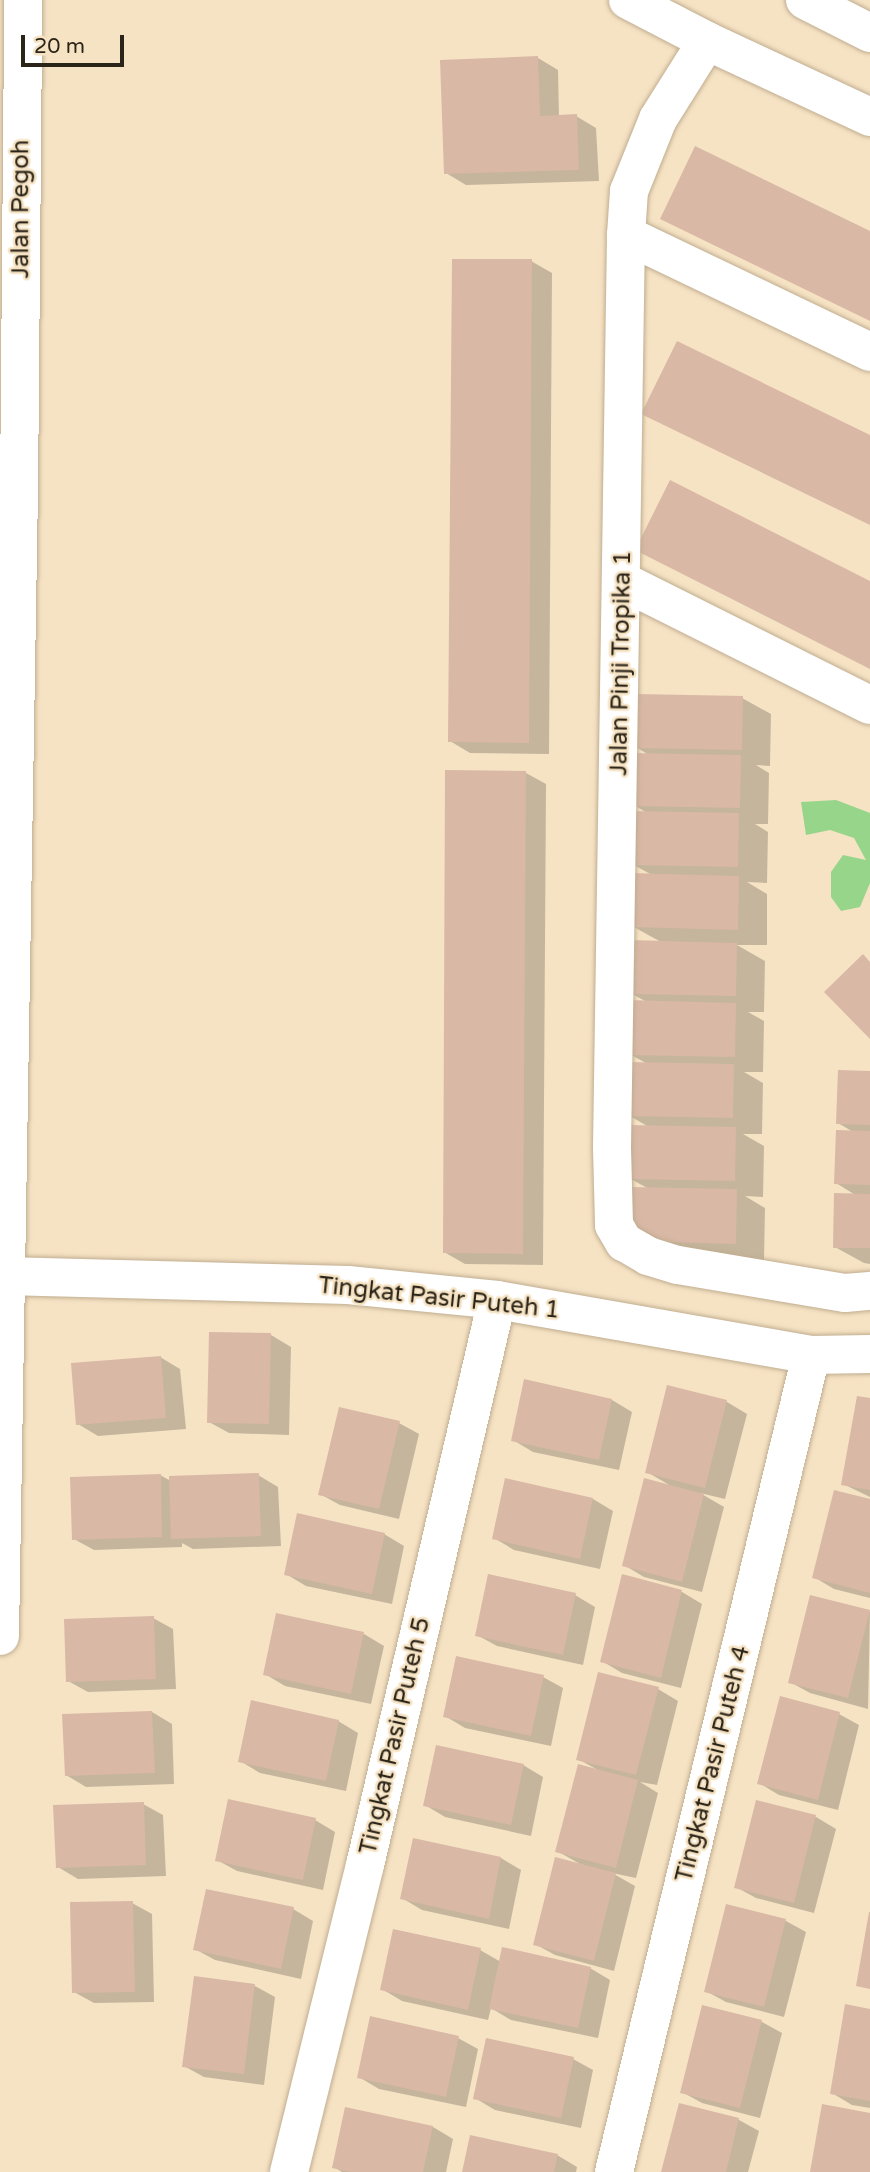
<!DOCTYPE html>
<style>
body{margin:0}
#map{position:relative;width:870px;height:2172px;overflow:hidden;background:#f6e3c4;font-family:"Varela Round",sans-serif}
div>[style]{position:absolute}
.water>*{inset:0;background:#96d58a}
.shadow>*{inset:0;background:#0003}
.building>*{inset:0;background:#d9b8a6}
.roads{filter:drop-shadow(0 0 2px #c0ad90) drop-shadow(0 0 2px #c0ad90)}
.minor>*{height:38px;margin:-19px;padding:0 19px;transform-origin:19px;border-radius:19px;background:#fff}
span{translate:-50% -50%;white-space:nowrap;text-align:center;line-height:1.15;-webkit-text-stroke:5px #f6e3c4;paint-order:stroke}
.street-label{font-size:24px;color:#2b2418}
.scale{position:absolute;left:21px;top:35px;width:103px;height:32px;box-sizing:border-box;border:4px solid #2b2418;border-top:0;padding-left:9px;font-size:21px;line-height:24px;white-space:nowrap;color:#2b2418;-webkit-text-stroke:5px #f6e3c4;paint-order:stroke}
</style>
<div id="map">
<div class="water">
<div style="clip-path:polygon(836px 800px,870px 813px,870px 883px,860px 907px,841px 911px,831px 897px,831px 872px,843px 855px,866px 860px,854px 838px,830px 830px,806px 835px,801px 802px)"></div>
</div>
<div class="shadow">
<div style="clip-path:polygon(538px 58px,558px 70px,559px 117px,576px 116px,596px 128px,599px 181px,466px 185px,446px 173px)"></div>
<div style="clip-path:polygon(531px 261px,552px 273px,549px 754px,470px 753px,450px 741px)"></div>
<div style="clip-path:polygon(742px 698px,771px 714px,770px 766px,756px 765px,769px 773px,768px 824px,755px 824px,768px 832px,767px 883px,747px 882px,767px 894px,767px 945px,737px 945px,765px 961px,764px 1012px,748px 1012px,764px 1021px,763px 1072px,744px 1072px,763px 1083px,762px 1134px,743px 1134px,764px 1146px,763px 1197px,745px 1196px,765px 1208px,764px 1260px,659px 1257px,649px 1189px,629px 1178px,649px 1127px,628px 1115px,648px 1064px,629px 1054px,647px 1002px,630px 993px,661px 942px,632px 926px,652px 875px,632px 864px,647px 813px,634px 805px,649px 755px,636px 747px)"></div>
<div style="clip-path:polygon(526px 773px,546px 784px,543px 1265px,465px 1264px,444px 1252px)"></div>
<div style="clip-path:polygon(870px 1072px,870px 1264px,864px 1263px,835px 1247px,857px 1196px,836px 1183px,855px 1133px,838px 1123px)"></div>
<div style="clip-path:polygon(271px 1335px,291px 1347px,289px 1435px,229px 1433px,209px 1422px)"></div>
<div style="clip-path:polygon(160px 1357px,180px 1369px,186px 1429px,98px 1436px,78px 1424px)"></div>
<div style="clip-path:polygon(526px 1381px,612px 1400px,632px 1412px,619px 1470px,533px 1452px,513px 1440px)"></div>
<div style="clip-path:polygon(668px 1387px,727px 1402px,747px 1414px,725px 1499px,700px 1493px,724px 1507px,702px 1592px,644px 1577px,624px 1565px,671px 1486px,647px 1472px)"></div>
<div style="clip-path:polygon(870px 1400px,870px 1497px,843px 1484px)"></div>
<div style="clip-path:polygon(399px 1423px,419px 1434px,399px 1519px,340px 1505px,320px 1494px)"></div>
<div style="clip-path:polygon(160px 1475px,171px 1481px,258px 1475px,278px 1487px,281px 1546px,193px 1549px,182px 1543px,182px 1547px,94px 1550px,74px 1539px)"></div>
<div style="clip-path:polygon(593px 1499px,613px 1511px,600px 1569px,514px 1550px,494px 1538px)"></div>
<div style="clip-path:polygon(870px 1501px,870px 1598px,834px 1589px,814px 1577px)"></div>
<div style="clip-path:polygon(384px 1534px,404px 1546px,392px 1604px,306px 1586px,286px 1574px)"></div>
<div style="clip-path:polygon(623px 1576px,682px 1592px,702px 1604px,681px 1688px,622px 1673px,602px 1661px)"></div>
<div style="clip-path:polygon(575px 1595px,595px 1607px,583px 1665px,497px 1646px,477px 1635px)"></div>
<div style="clip-path:polygon(811px 1597px,870px 1612px,868px 1709px,810px 1693px,790px 1682px)"></div>
<div style="clip-path:polygon(277px 1615px,364px 1634px,384px 1646px,371px 1704px,285px 1686px,265px 1674px)"></div>
<div style="clip-path:polygon(153px 1618px,173px 1629px,176px 1689px,88px 1692px,68px 1681px)"></div>
<div style="clip-path:polygon(543px 1677px,563px 1688px,551px 1746px,465px 1728px,445px 1716px)"></div>
<div style="clip-path:polygon(658px 1689px,678px 1701px,657px 1785px,640px 1782px,658px 1793px,636px 1878px,612px 1873px,635px 1886px,614px 1971px,555px 1955px,535px 1944px,580px 1864px,557px 1851px,596px 1769px,578px 1759px)"></div>
<div style="clip-path:polygon(152px 1712px,172px 1724px,174px 1784px,86px 1787px,66px 1775px)"></div>
<div style="clip-path:polygon(839px 1714px,859px 1725px,838px 1810px,779px 1795px,759px 1783px)"></div>
<div style="clip-path:polygon(338px 1721px,358px 1733px,346px 1791px,260px 1773px,240px 1761px)"></div>
<div style="clip-path:polygon(523px 1765px,543px 1777px,531px 1836px,445px 1817px,425px 1805px)"></div>
<div style="clip-path:polygon(757px 1802px,816px 1817px,836px 1829px,814px 1913px,756px 1898px,736px 1887px)"></div>
<div style="clip-path:polygon(143px 1804px,163px 1815px,166px 1876px,78px 1879px,58px 1867px)"></div>
<div style="clip-path:polygon(315px 1820px,335px 1832px,323px 1890px,237px 1871px,217px 1860px)"></div>
<div style="clip-path:polygon(415px 1840px,501px 1858px,521px 1870px,509px 1929px,422px 1910px,402px 1898px)"></div>
<div style="clip-path:polygon(132px 1903px,152px 1914px,154px 2002px,94px 2003px,74px 1992px)"></div>
<div style="clip-path:polygon(727px 1906px,786px 1921px,806px 1932px,784px 2017px,726px 2002px,706px 1991px)"></div>
<div style="clip-path:polygon(293px 1909px,313px 1921px,301px 1979px,215px 1960px,195px 1949px)"></div>
<div style="clip-path:polygon(480px 1950px,501px 1962px,590px 1968px,610px 1980px,598px 2038px,511px 2020px,491px 2008px,488px 2020px,402px 2001px,382px 1989px)"></div>
<div style="clip-path:polygon(255px 1986px,275px 1997px,264px 2085px,204px 2077px,184px 2066px)"></div>
<div style="clip-path:polygon(703px 2007px,762px 2022px,782px 2033px,760px 2118px,702px 2103px,682px 2092px)"></div>
<div style="clip-path:polygon(870px 2011px,870px 2108px,852px 2105px,832px 2093px)"></div>
<div style="clip-path:polygon(458px 2038px,478px 2049px,466px 2107px,379px 2089px,359px 2077px)"></div>
<div style="clip-path:polygon(573px 2059px,593px 2070px,581px 2128px,495px 2110px,475px 2098px)"></div>
<div style="clip-path:polygon(680px 2105px,739px 2120px,759px 2131px,748px 2172px,663px 2172px)"></div>
<div style="clip-path:polygon(433px 2127px,453px 2139px,446px 2172px,342px 2172px,334px 2167px)"></div>
<div style="clip-path:polygon(557px 2155px,577px 2167px,576px 2172px,464px 2172px)"></div>
</div>
<div class="building">
<div style="clip-path:polygon(538px 56px,540px 116px,577px 114px,579px 170px,444px 174px,440px 60px)"></div>
<div style="clip-path:polygon(695px 146px,870px 231px,870px 321px,660px 219px)"></div>
<div style="clip-path:polygon(452px 259px,532px 259px,529px 743px,448px 742px)"></div>
<div style="clip-path:polygon(677px 341px,870px 435px,870px 525px,641px 414px)"></div>
<div style="clip-path:polygon(670px 480px,870px 581px,870px 669px,635px 550px)"></div>
<div style="clip-path:polygon(635px 694px,743px 696px,742px 750px,634px 748px)"></div>
<div style="clip-path:polygon(633px 753px,741px 755px,740px 808px,632px 806px)"></div>
<div style="clip-path:polygon(445px 770px,526px 771px,523px 1254px,443px 1253px)"></div>
<div style="clip-path:polygon(631px 811px,739px 813px,738px 867px,631px 865px)"></div>
<div style="clip-path:polygon(631px 873px,739px 876px,738px 930px,630px 927px)"></div>
<div style="clip-path:polygon(629px 940px,737px 943px,736px 996px,628px 994px)"></div>
<div style="clip-path:polygon(863px 954px,870px 962px,870px 1039px,824px 992px)"></div>
<div style="clip-path:polygon(628px 1000px,736px 1003px,735px 1057px,627px 1055px)"></div>
<div style="clip-path:polygon(627px 1062px,734px 1064px,733px 1118px,626px 1116px)"></div>
<div style="clip-path:polygon(838px 1070px,870px 1071px,870px 1125px,836px 1124px)"></div>
<div style="clip-path:polygon(628px 1125px,736px 1127px,735px 1181px,627px 1179px)"></div>
<div style="clip-path:polygon(836px 1130px,870px 1131px,870px 1185px,834px 1184px)"></div>
<div style="clip-path:polygon(629px 1187px,737px 1189px,736px 1244px,628px 1241px)"></div>
<div style="clip-path:polygon(834px 1193px,870px 1194px,870px 1248px,833px 1248px)"></div>
<div style="clip-path:polygon(209px 1332px,271px 1333px,269px 1424px,207px 1423px)"></div>
<div style="clip-path:polygon(161px 1356px,166px 1418px,76px 1425px,71px 1363px)"></div>
<div style="clip-path:polygon(524px 1379px,612px 1399px,599px 1460px,511px 1441px)"></div>
<div style="clip-path:polygon(667px 1385px,727px 1400px,705px 1488px,645px 1473px)"></div>
<div style="clip-path:polygon(857px 1396px,870px 1398px,870px 1490px,841px 1485px)"></div>
<div style="clip-path:polygon(339px 1407px,400px 1421px,379px 1509px,318px 1495px)"></div>
<div style="clip-path:polygon(259px 1473px,261px 1536px,171px 1539px,169px 1476px)"></div>
<div style="clip-path:polygon(161px 1474px,162px 1537px,72px 1540px,70px 1477px)"></div>
<div style="clip-path:polygon(505px 1478px,593px 1498px,580px 1559px,492px 1539px)"></div>
<div style="clip-path:polygon(644px 1478px,704px 1494px,682px 1582px,622px 1566px)"></div>
<div style="clip-path:polygon(834px 1490px,870px 1499px,870px 1593px,812px 1578px)"></div>
<div style="clip-path:polygon(297px 1513px,385px 1533px,372px 1594px,284px 1575px)"></div>
<div style="clip-path:polygon(488px 1574px,576px 1593px,563px 1655px,475px 1636px)"></div>
<div style="clip-path:polygon(622px 1574px,682px 1590px,661px 1678px,600px 1662px)"></div>
<div style="clip-path:polygon(810px 1595px,870px 1610px,848px 1698px,788px 1683px)"></div>
<div style="clip-path:polygon(276px 1613px,364px 1632px,351px 1694px,263px 1675px)"></div>
<div style="clip-path:polygon(154px 1616px,156px 1679px,66px 1682px,64px 1619px)"></div>
<div style="clip-path:polygon(456px 1656px,544px 1675px,531px 1736px,443px 1717px)"></div>
<div style="clip-path:polygon(598px 1672px,659px 1687px,636px 1775px,576px 1760px)"></div>
<div style="clip-path:polygon(780px 1696px,840px 1712px,818px 1800px,757px 1784px)"></div>
<div style="clip-path:polygon(251px 1700px,339px 1720px,326px 1781px,238px 1762px)"></div>
<div style="clip-path:polygon(152px 1711px,155px 1773px,65px 1776px,62px 1714px)"></div>
<div style="clip-path:polygon(436px 1745px,524px 1764px,511px 1825px,423px 1806px)"></div>
<div style="clip-path:polygon(578px 1764px,638px 1780px,616px 1868px,555px 1852px)"></div>
<div style="clip-path:polygon(228px 1799px,316px 1818px,303px 1880px,215px 1861px)"></div>
<div style="clip-path:polygon(756px 1800px,816px 1815px,794px 1903px,734px 1888px)"></div>
<div style="clip-path:polygon(144px 1802px,146px 1865px,56px 1868px,53px 1805px)"></div>
<div style="clip-path:polygon(413px 1838px,501px 1857px,489px 1919px,400px 1899px)"></div>
<div style="clip-path:polygon(555px 1857px,616px 1873px,594px 1961px,533px 1945px)"></div>
<div style="clip-path:polygon(206px 1889px,294px 1907px,281px 1969px,193px 1950px)"></div>
<div style="clip-path:polygon(133px 1901px,135px 1992px,72px 1993px,70px 1902px)"></div>
<div style="clip-path:polygon(726px 1904px,786px 1919px,764px 2007px,704px 1992px)"></div>
<div style="clip-path:polygon(869px 1912px,870px 1912px,870px 1989px,856px 1986px)"></div>
<div style="clip-path:polygon(393px 1929px,481px 1948px,468px 2010px,380px 1990px)"></div>
<div style="clip-path:polygon(502px 1947px,591px 1967px,578px 2028px,489px 2009px)"></div>
<div style="clip-path:polygon(194px 1976px,255px 1984px,244px 2074px,182px 2067px)"></div>
<div style="clip-path:polygon(845px 2004px,870px 2009px,870px 2101px,830px 2094px)"></div>
<div style="clip-path:polygon(702px 2005px,762px 2020px,740px 2108px,680px 2093px)"></div>
<div style="clip-path:polygon(370px 2016px,459px 2036px,446px 2097px,357px 2078px)"></div>
<div style="clip-path:polygon(486px 2038px,574px 2057px,561px 2118px,473px 2099px)"></div>
<div style="clip-path:polygon(679px 2103px,739px 2118px,726px 2172px,661px 2172px)"></div>
<div style="clip-path:polygon(822px 2104px,870px 2113px,870px 2172px,810px 2172px)"></div>
<div style="clip-path:polygon(345px 2107px,433px 2126px,423px 2172px,350px 2172px,332px 2168px)"></div>
<div style="clip-path:polygon(470px 2135px,558px 2154px,554px 2172px,462px 2172px)"></div>
</div>
<div class="roads">
<div class="minor">
<div style="left:628px;top:0;width:89px;rotate:27.4deg"></div>
<div style="left:707px;top:41px;width:180px;rotate:25deg"></div>
<div style="left:805px;top:0;width:73px;rotate:26.9deg"></div>
<div style="left:707px;top:41px;width:92px;rotate:122.1deg"></div>
<div style="left:658px;top:119px;width:78px;rotate:111.9deg"></div>
<div style="left:629px;top:191px;width:44px;rotate:93.9deg"></div>
<div style="left:626px;top:235px;width:913px;rotate:90.88deg"></div>
<div style="left:612px;top:1148px;width:77px;rotate:88.5deg"></div>
<div style="left:614px;top:1225px;width:20px;rotate:60deg"></div>
<div style="left:624px;top:1242px;width:28px;rotate:30deg"></div>
<div style="left:648px;top:1256px;width:31px;rotate:17deg"></div>
<div style="left:678px;top:1265px;width:169px;rotate:9.5deg"></div>
<div style="left:845px;top:1293px;width:25px;rotate:-5deg"></div>
<div style="left:626px;top:235px;width:271px;rotate:25.6deg"></div>
<div style="left:622px;top:581px;width:277px;rotate:26.6deg"></div>
<div style="left:5px;top:1276px;width:343px;rotate:1.5deg"></div>
<div style="left:348px;top:1285px;width:150px;rotate:5.7deg"></div>
<div style="left:497px;top:1300px;width:319px;rotate:9.9deg"></div>
<div style="left:811px;top:1355px;width:59px;rotate:-1deg"></div>
<div style="left:0;top:1636px;width:1143px;rotate:-89.05deg"></div>
<div style="left:19px;top:493px;width:493px;rotate:-89.5deg"></div>
<div style="left:289px;top:2172px;width:316px;rotate:-76.1deg"></div>
<div style="left:365px;top:1865px;width:580px;rotate:-76.85deg"></div>
<div style="left:614px;top:2172px;width:840px;rotate:-76.44deg"></div>
</div>
</div>
<div class="street-label">
<span style="left:21px;top:209px;rotate:-90deg">Jalan Pegoh</span>
<span style="left:621px;top:663px;rotate:-89deg">Jalan Pinji Tropika 1</span>
<span style="left:439px;top:1298px;rotate:6deg">Tingkat Pasir Puteh 1</span>
<span style="left:395px;top:1736px;rotate:-77deg">Tingkat Pasir Puteh 5</span>
<span style="left:713px;top:1764px;rotate:-76deg">Tingkat Pasir Puteh 4</span>
</div>
<div class="scale">20 m</div>
</div>
